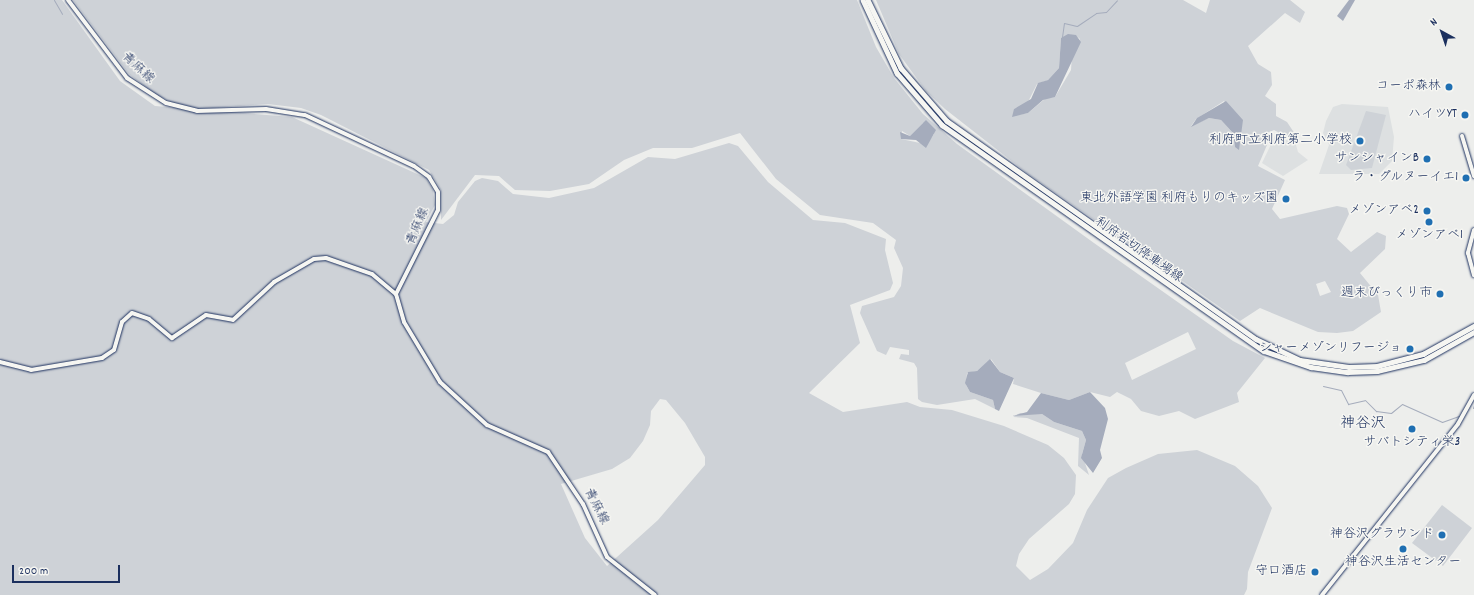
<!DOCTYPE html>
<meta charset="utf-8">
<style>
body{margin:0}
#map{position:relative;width:1474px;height:595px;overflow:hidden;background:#edeeec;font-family:Dekko,"Klee One",sans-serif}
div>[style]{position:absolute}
.built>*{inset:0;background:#dde0e1}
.green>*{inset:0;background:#ced2d7}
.water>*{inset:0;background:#a5acbc}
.stream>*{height:1px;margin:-0.5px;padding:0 0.5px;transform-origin:0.5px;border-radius:0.5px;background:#a5acbc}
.roads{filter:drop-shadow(0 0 1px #1b2f5e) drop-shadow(0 0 1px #1b2f5e)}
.tertiary>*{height:4px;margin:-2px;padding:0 2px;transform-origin:2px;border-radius:2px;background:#f6f6f2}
.secondary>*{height:4.5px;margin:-2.25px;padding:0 2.25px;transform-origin:2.25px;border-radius:2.25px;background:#f6f6f2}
.dots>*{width:11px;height:11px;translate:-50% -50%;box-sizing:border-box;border:2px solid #f6f6f2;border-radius:50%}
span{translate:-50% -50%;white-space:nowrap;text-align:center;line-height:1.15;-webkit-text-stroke:3px #f6f6f2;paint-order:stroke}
.street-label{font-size:13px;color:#1b2f5e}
.poi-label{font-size:13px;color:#1b2f5e}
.right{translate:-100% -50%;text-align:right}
.quarter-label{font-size:15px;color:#1b2f5e}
.north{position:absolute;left:1422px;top:12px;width:40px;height:40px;-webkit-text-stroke:3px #f6f6f2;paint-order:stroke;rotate:320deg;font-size:11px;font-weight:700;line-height:16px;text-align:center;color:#1b2f5e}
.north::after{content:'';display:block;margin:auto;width:14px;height:18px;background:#1b2f5e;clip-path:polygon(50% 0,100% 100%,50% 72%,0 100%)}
.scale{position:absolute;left:12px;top:565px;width:108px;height:18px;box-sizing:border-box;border:2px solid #1b2f5e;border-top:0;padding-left:5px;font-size:12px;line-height:14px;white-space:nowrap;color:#1b2f5e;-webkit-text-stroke:3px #f6f6f2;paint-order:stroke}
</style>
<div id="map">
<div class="built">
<div style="clip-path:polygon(1342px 104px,1388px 107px,1394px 137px,1392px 161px,1379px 174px,1319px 174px,1329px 145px,1323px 133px,1326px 121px,1333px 107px)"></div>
<div style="clip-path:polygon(1276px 134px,1296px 145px,1298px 152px,1308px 160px,1283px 176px,1262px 163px)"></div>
</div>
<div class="green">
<div style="clip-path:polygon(evenodd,0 0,62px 0,120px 81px,155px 106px,292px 117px,426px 178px,433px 190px,435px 205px,426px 222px,443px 224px,454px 215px,458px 202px,475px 181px,482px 178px,498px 181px,513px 194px,549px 198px,594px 188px,648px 157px,675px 159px,729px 143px,738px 146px,768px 182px,813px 220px,845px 223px,886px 239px,885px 250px,893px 283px,890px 290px,850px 305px,860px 343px,809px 393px,843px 412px,907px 402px,920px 407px,952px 410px,1004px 426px,1048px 445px,1064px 458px,1076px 475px,1075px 494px,1069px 504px,1029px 539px,1019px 554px,1016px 566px,1030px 580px,1048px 569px,1073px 543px,1087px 510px,1108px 478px,1126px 468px,1158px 454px,1197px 450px,1235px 466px,1258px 486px,1272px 508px,1248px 572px,1247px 589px,1244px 595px,0 595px,0 0,660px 399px,666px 400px,685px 423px,705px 457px,705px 465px,658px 520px,607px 566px,585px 538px,561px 484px,612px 469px,630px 458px,643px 441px,650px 425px,651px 411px,660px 399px)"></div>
<div style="clip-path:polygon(evenodd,73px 0,857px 0,876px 47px,894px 78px,923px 114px,957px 144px,1094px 243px,1233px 341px,1265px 358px,1237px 393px,1239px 402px,1195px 419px,1179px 411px,1159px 416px,1141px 411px,1131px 399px,1117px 392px,1110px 397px,1090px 392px,1069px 400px,1041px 393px,1013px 384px,1014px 378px,1000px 372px,991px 359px,977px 371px,967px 373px,966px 385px,970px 392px,993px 400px,995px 409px,975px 399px,937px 405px,922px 402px,918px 399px,917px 368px,914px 363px,899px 359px,901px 354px,909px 355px,909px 350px,890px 347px,886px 355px,877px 351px,860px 313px,862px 306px,894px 297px,901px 286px,903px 268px,894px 248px,896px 240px,873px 223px,820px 215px,776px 179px,740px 133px,692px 148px,653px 148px,624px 160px,589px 184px,550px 191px,515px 190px,499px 176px,475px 175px,441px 220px,441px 190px,429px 170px,321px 115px,301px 108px,268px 104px,199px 109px,173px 103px,155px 94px,129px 74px,73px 0,923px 123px,934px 134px,930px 140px,920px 143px,901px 139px,902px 131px,910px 136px,923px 123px,73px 0,1188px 332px,1196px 349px,1132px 380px,1125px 363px,1188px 332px)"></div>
<div style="clip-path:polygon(evenodd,876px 0,1183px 0,1206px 13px,1210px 0,1290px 0,1305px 12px,1300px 23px,1285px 13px,1248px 46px,1258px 64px,1271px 72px,1272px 85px,1265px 96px,1276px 104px,1276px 116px,1287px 122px,1295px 134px,1293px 140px,1274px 130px,1262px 135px,1262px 141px,1267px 145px,1258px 166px,1285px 180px,1272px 209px,1280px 219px,1337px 206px,1347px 208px,1349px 214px,1337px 239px,1351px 252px,1377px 232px,1386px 236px,1385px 249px,1360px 273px,1378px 295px,1381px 312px,1353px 331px,1337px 333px,1318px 332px,1260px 308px,1240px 321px,1027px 173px,945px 109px,926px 91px,899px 54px,876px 0,1075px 35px,1080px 39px,1072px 55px,1071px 70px,1055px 97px,1046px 98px,1028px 113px,1018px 115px,1014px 109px,1027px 104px,1037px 84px,1048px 80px,1059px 68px,1061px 38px,1075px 35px,876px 0,1224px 101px,1241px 130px,1239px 146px,1235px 147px,1233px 133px,1221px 120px,1209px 118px,1191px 126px,1196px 119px,1224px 101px,876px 0,1325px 281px,1331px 292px,1320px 296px,1316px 284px,1325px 281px)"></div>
<div style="clip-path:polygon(1366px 111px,1386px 115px,1372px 168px,1351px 170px,1346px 165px)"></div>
<div style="clip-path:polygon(1020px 413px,1042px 414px,1054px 422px,1082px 431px,1086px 440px,1082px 454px,1089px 475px,1078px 466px,1079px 438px,1027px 418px,1013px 417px)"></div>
<div style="clip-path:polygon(1442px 505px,1472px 528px,1443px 566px,1412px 543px)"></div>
</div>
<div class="water">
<div style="clip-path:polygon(1349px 0,1355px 0,1343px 21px,1337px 16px)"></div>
<div style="clip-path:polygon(1068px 34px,1076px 35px,1081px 42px,1055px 97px,1043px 100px,1028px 113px,1012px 117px,1014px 109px,1031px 99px,1038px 83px,1048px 80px,1059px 68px,1061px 38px)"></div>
<div style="clip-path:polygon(1226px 101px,1243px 120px,1239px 150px,1235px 147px,1233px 133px,1221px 120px,1209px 118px,1191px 127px,1197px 118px)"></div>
<div style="clip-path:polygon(926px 120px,936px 130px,926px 148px,916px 140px,901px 139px,900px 132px,910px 136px)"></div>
<div style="clip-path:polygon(990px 359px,1000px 372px,1014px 378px,999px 411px,995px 409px,993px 400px,970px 392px,965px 383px,968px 372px,977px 371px)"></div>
<div style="clip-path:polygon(1090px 392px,1105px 408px,1108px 419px,1100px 450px,1102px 458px,1093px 473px,1081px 458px,1086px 440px,1082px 431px,1054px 422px,1042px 414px,1012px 416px,1027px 412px,1041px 393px,1069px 400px)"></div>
</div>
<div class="stream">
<div style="left:54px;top:0;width:16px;rotate:60deg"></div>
<div style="left:1062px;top:37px;width:14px;rotate:-82deg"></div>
<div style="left:1064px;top:23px;width:13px;rotate:13deg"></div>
<div style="left:1077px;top:26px;width:23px;rotate:-34deg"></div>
<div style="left:1096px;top:13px;width:10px;rotate:-6deg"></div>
<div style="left:1106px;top:12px;width:16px;rotate:-47deg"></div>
<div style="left:1323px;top:386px;width:18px;rotate:13deg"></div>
<div style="left:1341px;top:390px;width:16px;rotate:63deg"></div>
<div style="left:1348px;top:404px;width:17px;rotate:-13deg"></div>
<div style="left:1365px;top:400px;width:16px;rotate:45deg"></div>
<div style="left:1376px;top:411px;width:15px;rotate:8deg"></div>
<div style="left:1391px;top:413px;width:14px;rotate:-39deg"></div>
<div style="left:1402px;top:404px;width:44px;rotate:24.2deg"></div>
<div style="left:1442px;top:422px;width:20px;rotate:-20deg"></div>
<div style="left:1473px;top:408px;width:3px;rotate:-72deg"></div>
</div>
<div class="roads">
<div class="tertiary">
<div style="left:68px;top:0;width:98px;rotate:52.9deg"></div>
<div style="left:127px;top:78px;width:46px;rotate:32.7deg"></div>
<div style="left:166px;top:103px;width:32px;rotate:14deg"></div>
<div style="left:197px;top:111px;width:69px;rotate:-1.7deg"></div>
<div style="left:266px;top:109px;width:39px;rotate:9deg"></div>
<div style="left:305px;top:115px;width:120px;rotate:25.1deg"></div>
<div style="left:414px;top:166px;width:19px;rotate:36deg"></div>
<div style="left:429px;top:177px;width:17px;rotate:59deg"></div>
<div style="left:438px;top:192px;width:18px;rotate:90deg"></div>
<div style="left:438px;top:210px;width:94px;rotate:116.6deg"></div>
<div style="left:396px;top:294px;width:29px;rotate:74deg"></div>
<div style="left:404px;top:322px;width:70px;rotate:59deg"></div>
<div style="left:440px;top:382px;width:64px;rotate:42.5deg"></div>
<div style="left:487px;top:425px;width:67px;rotate:23.9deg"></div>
<div style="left:548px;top:452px;width:63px;rotate:56.1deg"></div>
<div style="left:583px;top:504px;width:58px;rotate:65.6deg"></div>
<div style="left:607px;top:557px;width:61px;rotate:38.4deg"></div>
<div style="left:1462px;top:136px;width:42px;rotate:73.3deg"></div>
<div style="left:1474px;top:230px;width:24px;rotate:105deg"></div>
<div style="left:1468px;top:253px;width:23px;rotate:75deg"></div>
<div style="left:0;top:362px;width:32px;rotate:14deg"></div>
<div style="left:31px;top:370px;width:72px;rotate:-9.6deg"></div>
<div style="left:102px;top:358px;width:14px;rotate:-34deg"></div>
<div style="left:114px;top:350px;width:29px;rotate:-74deg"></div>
<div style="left:122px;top:322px;width:13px;rotate:-42deg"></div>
<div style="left:132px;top:313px;width:18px;rotate:19deg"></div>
<div style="left:149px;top:319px;width:30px;rotate:40deg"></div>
<div style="left:172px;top:338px;width:41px;rotate:-34.1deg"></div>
<div style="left:206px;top:315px;width:27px;rotate:10deg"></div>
<div style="left:233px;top:320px;width:56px;rotate:-42.8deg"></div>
<div style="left:274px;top:282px;width:46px;rotate:-29.9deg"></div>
<div style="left:314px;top:259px;width:12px;rotate:-5deg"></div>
<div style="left:326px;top:258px;width:49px;rotate:19.2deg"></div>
<div style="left:372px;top:274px;width:31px;rotate:40deg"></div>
<div style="left:1322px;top:595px;width:218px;rotate:-51.5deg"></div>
<div style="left:1458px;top:424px;width:33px;rotate:-61deg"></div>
</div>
<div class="secondary">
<div style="left:863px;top:0;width:81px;rotate:65deg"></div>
<div style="left:897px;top:73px;width:69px;rotate:49.1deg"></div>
<div style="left:942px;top:125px;width:393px;rotate:35.1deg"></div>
<div style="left:1264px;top:351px;width:50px;rotate:18.8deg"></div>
<div style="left:1311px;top:367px;width:37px;rotate:8deg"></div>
<div style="left:1348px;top:372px;width:29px;rotate:-2deg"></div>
<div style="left:1377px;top:371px;width:48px;rotate:-13.2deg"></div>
<div style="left:1424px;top:360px;width:57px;rotate:-29.2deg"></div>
<div style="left:868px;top:0;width:76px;rotate:64.1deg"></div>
<div style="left:901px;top:68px;width:70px;rotate:49deg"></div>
<div style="left:947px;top:121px;width:378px;rotate:35.2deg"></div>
<div style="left:1256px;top:339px;width:49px;rotate:25.5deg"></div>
<div style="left:1300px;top:360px;width:49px;rotate:8.1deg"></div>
<div style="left:1349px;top:367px;width:28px;rotate:-2deg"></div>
<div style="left:1377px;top:366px;width:48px;rotate:-14.6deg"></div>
<div style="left:1423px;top:354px;width:58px;rotate:-28.8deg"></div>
</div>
</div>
<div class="dots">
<div style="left:1449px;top:87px;background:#1f6fb2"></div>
<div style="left:1465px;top:115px;background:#1f6fb2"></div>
<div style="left:1360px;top:141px;background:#1f6fb2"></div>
<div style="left:1427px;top:159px;background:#1f6fb2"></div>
<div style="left:1466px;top:178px;background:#1f6fb2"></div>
<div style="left:1286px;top:199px;background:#1f6fb2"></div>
<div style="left:1427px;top:211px;background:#1f6fb2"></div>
<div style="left:1429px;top:222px;background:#1f6fb2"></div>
<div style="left:1440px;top:294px;background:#1f6fb2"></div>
<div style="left:1410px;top:349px;background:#1f6fb2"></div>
<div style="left:1412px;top:429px;background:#1f6fb2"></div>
<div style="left:1442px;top:535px;background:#1f6fb2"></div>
<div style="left:1403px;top:549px;background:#1f6fb2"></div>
<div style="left:1315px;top:572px;background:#1f6fb2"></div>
</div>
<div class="street-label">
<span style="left:137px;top:69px;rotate:43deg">青麻線</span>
<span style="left:419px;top:227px;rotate:-67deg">青麻線</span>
<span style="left:1138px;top:251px;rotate:35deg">利府岩切停車場線</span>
<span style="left:595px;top:507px;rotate:63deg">青麻線</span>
</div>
<div class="poi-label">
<span class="right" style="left:1441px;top:87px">コーポ森林</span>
<span class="right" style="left:1457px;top:115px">ハイツYT</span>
<span class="right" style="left:1352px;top:141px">利府町立利府第二小学校</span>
<span class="right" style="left:1419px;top:159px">サンシャインB</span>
<span class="right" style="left:1458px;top:178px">ラ・グルヌーイエ1</span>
<span class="right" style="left:1278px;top:199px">東北外語学園 利府もりのキッズ園</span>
<span class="right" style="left:1419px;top:211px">メゾンアベ2</span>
<span style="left:1429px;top:236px">メゾンアベ1</span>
<span class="right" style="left:1432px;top:294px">週末びっくり市</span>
<span class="right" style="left:1402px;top:349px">シャーメゾンリフージョ</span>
<span style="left:1412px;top:443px">サバトシティ栄3</span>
<span class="right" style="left:1434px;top:535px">神谷沢グラウンド</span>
<span style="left:1403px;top:563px">神谷沢生活センター</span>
<span class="right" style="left:1307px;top:572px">守口酒店</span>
</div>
<div class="quarter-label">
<span style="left:1363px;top:425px">神谷沢</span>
</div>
<div class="north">N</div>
<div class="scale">200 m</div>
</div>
